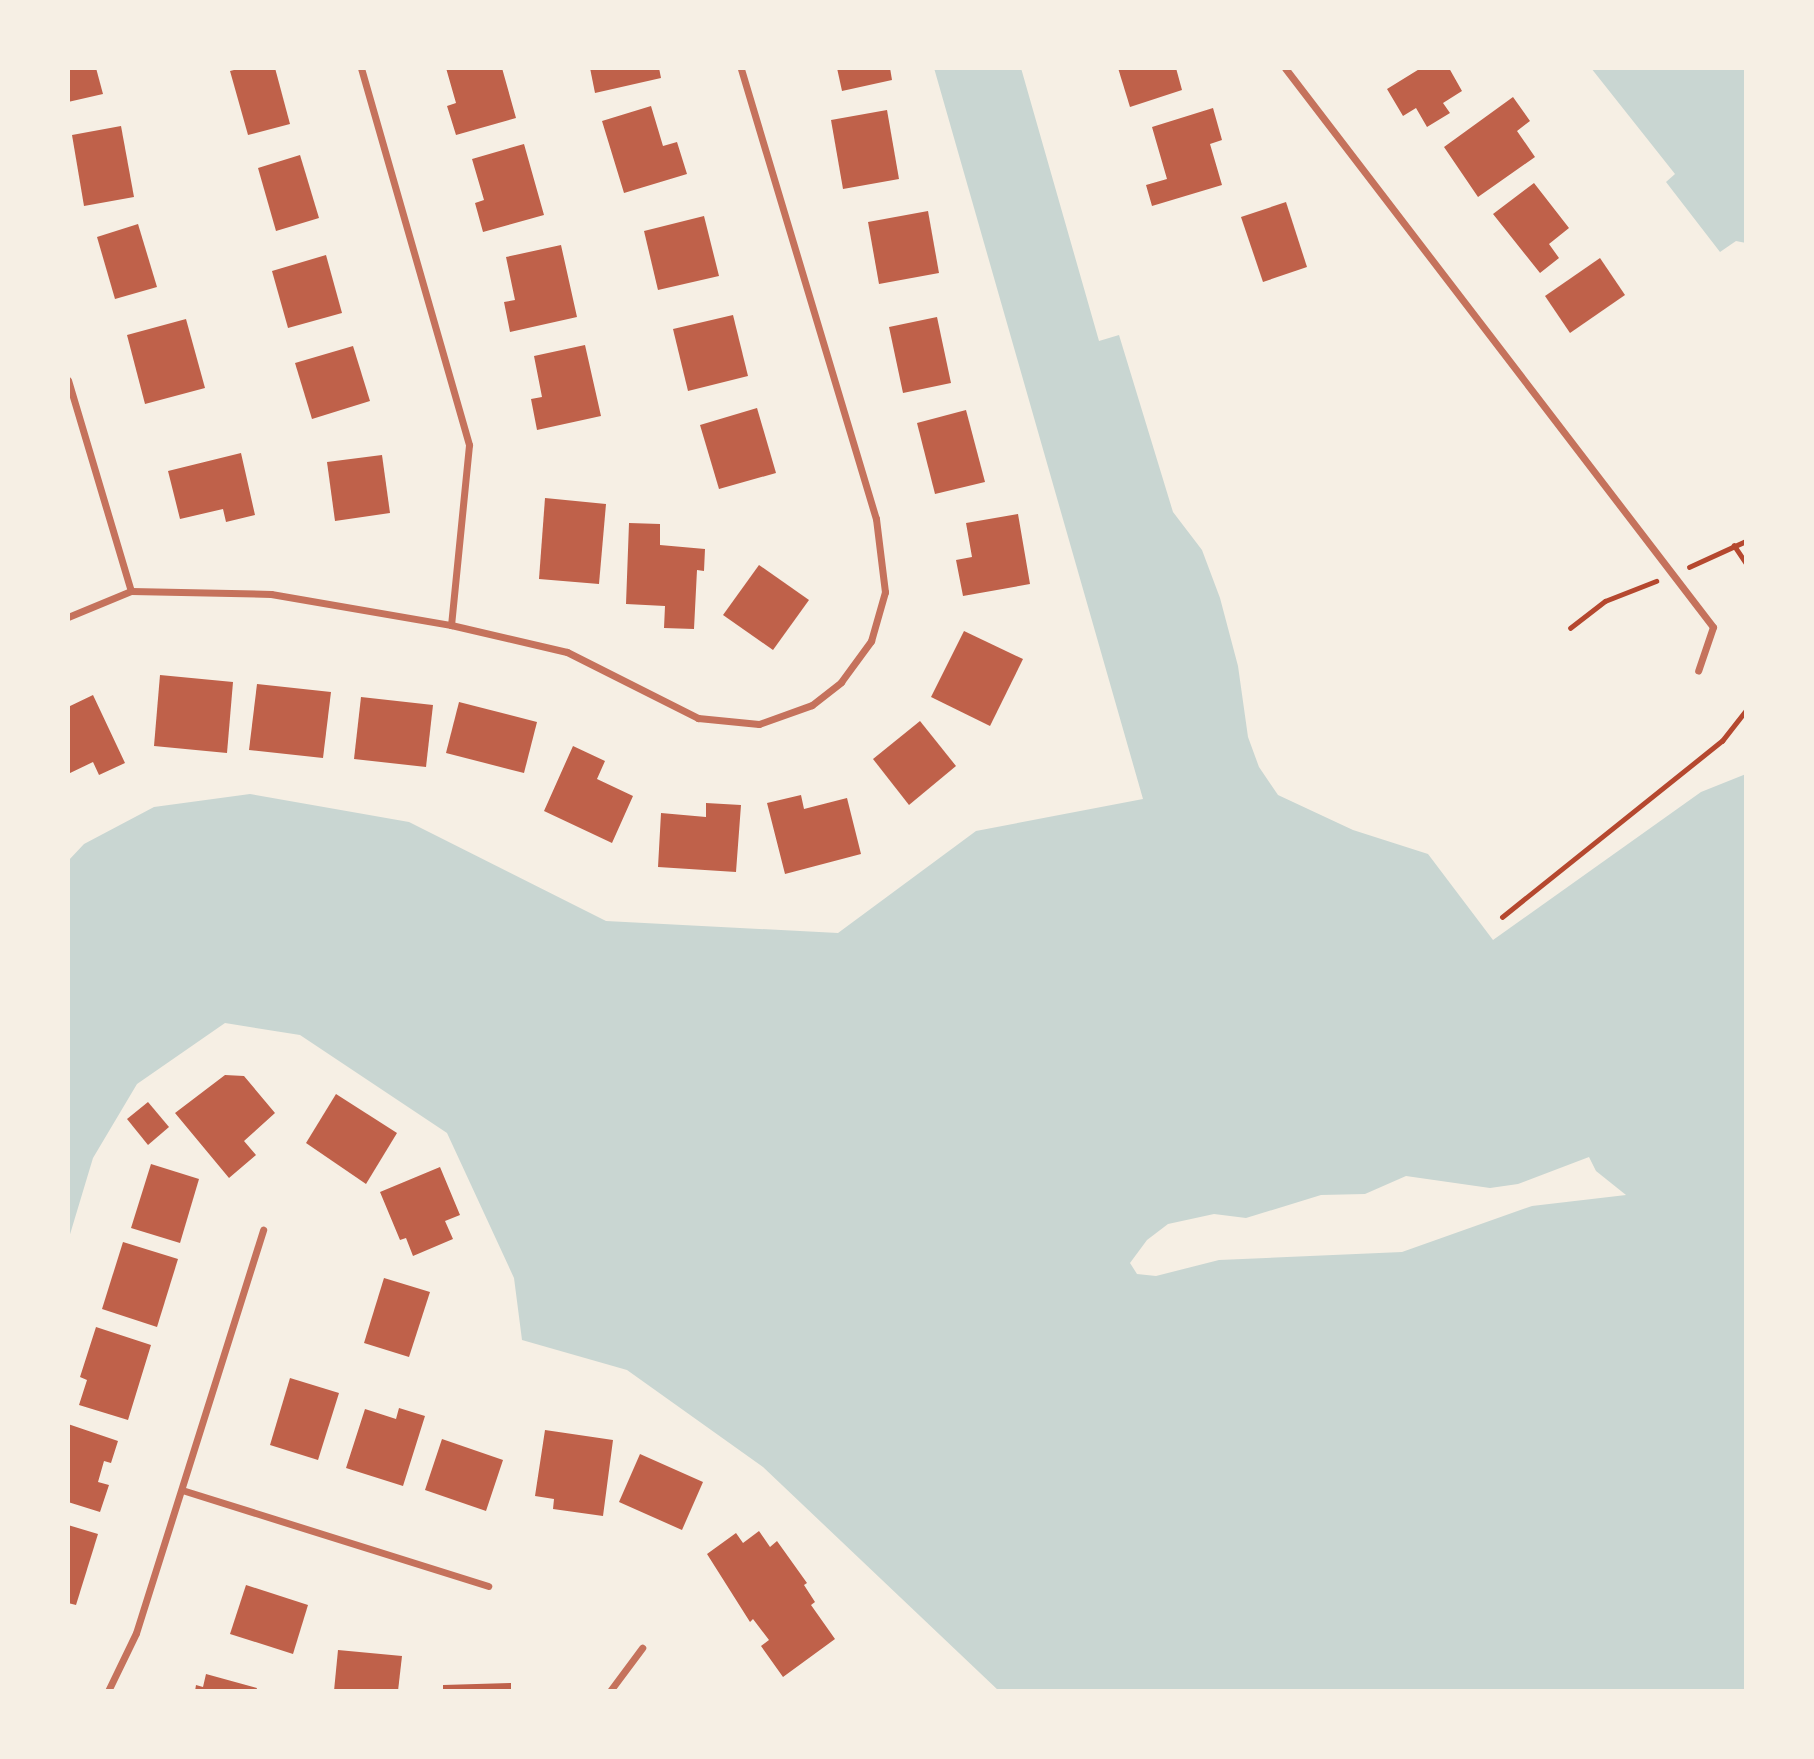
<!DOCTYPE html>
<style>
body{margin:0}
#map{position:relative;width:1814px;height:1759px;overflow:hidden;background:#f6efe4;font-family:"Source Sans 3",sans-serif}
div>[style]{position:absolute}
.water>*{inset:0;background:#c9d6d2}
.building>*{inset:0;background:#bf614a}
.path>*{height:4.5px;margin:-2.25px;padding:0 2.25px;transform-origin:2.25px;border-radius:2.25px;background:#b5482f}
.minor>*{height:7px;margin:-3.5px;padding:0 3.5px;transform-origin:3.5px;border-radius:3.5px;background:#c5725c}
span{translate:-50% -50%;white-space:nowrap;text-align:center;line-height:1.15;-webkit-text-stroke:6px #f6efe4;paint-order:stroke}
.frame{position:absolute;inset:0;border:70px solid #f6efe4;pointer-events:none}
</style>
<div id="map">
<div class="water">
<div style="clip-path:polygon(evenodd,934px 68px,1021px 68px,1099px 341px,1119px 335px,1173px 512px,1202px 550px,1220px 598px,1238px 666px,1248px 737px,1259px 767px,1278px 795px,1353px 830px,1428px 854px,1493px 940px,1701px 792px,1746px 774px,1746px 1691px,999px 1691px,763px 1467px,627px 1370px,522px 1340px,514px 1278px,447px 1133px,300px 1035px,225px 1023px,137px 1084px,93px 1158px,68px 1241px,68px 861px,84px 844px,154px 807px,250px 794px,409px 822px,606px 921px,838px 933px,976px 831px,1143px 799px,934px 68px,1589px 1157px,1596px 1171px,1626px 1195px,1532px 1206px,1402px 1252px,1219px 1260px,1156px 1276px,1137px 1274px,1130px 1263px,1147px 1240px,1168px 1224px,1214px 1214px,1246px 1218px,1321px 1195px,1365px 1194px,1406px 1176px,1490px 1188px,1518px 1184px,1589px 1157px)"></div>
<div style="clip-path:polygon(1591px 68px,1746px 68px,1746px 243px,1736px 241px,1720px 252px,1666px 182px,1675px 174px)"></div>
</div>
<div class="building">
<div style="clip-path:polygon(68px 68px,96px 68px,103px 94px,68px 102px)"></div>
<div style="clip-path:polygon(242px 68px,275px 68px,290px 124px,248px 135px,230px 71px)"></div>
<div style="clip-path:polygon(446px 68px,502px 68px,516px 118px,456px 135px,447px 106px,456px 103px)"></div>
<div style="clip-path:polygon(590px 68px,659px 68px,661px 78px,595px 93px)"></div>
<div style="clip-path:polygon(837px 68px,890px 68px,892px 80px,842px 91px)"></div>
<div style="clip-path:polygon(1118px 68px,1176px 68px,1182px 90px,1130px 107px)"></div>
<div style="clip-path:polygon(1421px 68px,1449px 68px,1462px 91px,1443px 103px,1450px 113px,1427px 127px,1416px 108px,1403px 116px,1387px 89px)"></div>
<div style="clip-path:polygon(1513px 97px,1530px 121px,1517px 131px,1535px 157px,1478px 197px,1444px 147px)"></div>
<div style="clip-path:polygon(651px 106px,663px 146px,677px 142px,687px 174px,624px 193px,602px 121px)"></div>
<div style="clip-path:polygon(1213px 108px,1222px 140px,1210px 144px,1222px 185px,1152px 206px,1146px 185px,1167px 179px,1152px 127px)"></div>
<div style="clip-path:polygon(887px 110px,899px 179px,843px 189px,831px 120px)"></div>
<div style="clip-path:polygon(121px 126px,134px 197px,84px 206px,72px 135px)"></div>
<div style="clip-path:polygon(524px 144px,544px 215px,483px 232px,475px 203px,484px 200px,472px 159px)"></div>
<div style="clip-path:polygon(300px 155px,319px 218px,276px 231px,258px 168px)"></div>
<div style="clip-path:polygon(1534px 183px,1569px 228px,1549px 244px,1559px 258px,1540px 273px,1493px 214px)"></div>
<div style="clip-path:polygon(1286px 202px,1307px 267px,1263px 282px,1241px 217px)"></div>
<div style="clip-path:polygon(928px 211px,939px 273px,879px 284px,868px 222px)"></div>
<div style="clip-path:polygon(704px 216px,719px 276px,658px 290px,644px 231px)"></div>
<div style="clip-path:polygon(138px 224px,157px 287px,115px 299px,97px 237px)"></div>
<div style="clip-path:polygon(561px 245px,577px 317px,510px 332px,504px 302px,515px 300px,506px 257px)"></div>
<div style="clip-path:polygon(326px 255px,342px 313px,288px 328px,272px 271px)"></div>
<div style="clip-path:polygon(1600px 258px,1625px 295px,1570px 333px,1545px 296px)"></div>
<div style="clip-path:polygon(733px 315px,748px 376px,688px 391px,673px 329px)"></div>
<div style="clip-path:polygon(937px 317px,951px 383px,903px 393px,889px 327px)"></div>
<div style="clip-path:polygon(186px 319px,205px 388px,145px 404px,127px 335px)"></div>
<div style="clip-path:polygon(585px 345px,601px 416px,537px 430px,531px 399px,542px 397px,534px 356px)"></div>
<div style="clip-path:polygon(353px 346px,370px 401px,312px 419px,295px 363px)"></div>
<div style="clip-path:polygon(757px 408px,776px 473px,719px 489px,700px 425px)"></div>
<div style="clip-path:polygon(966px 410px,985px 482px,935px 494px,917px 423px)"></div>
<div style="clip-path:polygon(241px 453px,255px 515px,226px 522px,223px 509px,180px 519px,168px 471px)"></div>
<div style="clip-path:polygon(382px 455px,390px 513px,335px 521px,327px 462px)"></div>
<div style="clip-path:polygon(545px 498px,606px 504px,599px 584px,539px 579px)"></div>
<div style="clip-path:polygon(1018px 514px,1030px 584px,963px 596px,956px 560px,972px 557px,966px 523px)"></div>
<div style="clip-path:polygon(629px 523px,660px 524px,660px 545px,705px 549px,704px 571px,697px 570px,694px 629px,664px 628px,665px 606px,626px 604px)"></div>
<div style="clip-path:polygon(759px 565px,809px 600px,773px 650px,723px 615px)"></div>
<div style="clip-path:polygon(964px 631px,1023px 659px,990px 726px,931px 697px)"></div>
<div style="clip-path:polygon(160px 675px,233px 682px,227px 753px,154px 746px)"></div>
<div style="clip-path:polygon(257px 684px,331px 692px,323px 758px,249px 750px)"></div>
<div style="clip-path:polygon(93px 695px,125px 763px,99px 775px,93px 762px,68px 774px,68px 707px)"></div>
<div style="clip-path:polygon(361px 697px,433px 705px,426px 767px,354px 759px)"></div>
<div style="clip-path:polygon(459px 702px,537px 722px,524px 773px,446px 753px)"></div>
<div style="clip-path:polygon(920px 721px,956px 766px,909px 805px,873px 759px)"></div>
<div style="clip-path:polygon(573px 746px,605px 761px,597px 779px,633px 796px,612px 843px,544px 811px)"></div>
<div style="clip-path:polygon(801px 795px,804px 809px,847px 798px,861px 854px,785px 874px,767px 803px)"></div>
<div style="clip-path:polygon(706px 803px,741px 805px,736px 872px,658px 867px,661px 813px,706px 817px)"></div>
<div style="clip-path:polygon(225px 1075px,244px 1076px,275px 1113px,244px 1141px,256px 1155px,229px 1178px,175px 1113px)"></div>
<div style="clip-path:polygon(336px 1094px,397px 1133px,366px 1184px,306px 1143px)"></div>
<div style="clip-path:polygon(148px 1102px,169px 1127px,148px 1145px,127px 1119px)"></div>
<div style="clip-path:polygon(151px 1164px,199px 1179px,180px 1243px,131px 1228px)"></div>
<div style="clip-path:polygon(440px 1167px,460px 1215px,445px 1221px,453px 1239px,413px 1256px,406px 1238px,400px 1240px,380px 1192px)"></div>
<div style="clip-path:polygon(123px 1242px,178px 1259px,157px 1327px,102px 1309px)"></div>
<div style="clip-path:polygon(384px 1278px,430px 1292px,409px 1357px,364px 1343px)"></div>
<div style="clip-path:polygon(96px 1327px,151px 1345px,128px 1420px,79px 1405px,87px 1380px,80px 1377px)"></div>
<div style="clip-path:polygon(290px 1378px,339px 1393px,318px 1460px,270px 1445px)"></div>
<div style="clip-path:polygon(399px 1408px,425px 1416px,403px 1486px,346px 1468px,365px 1409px,396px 1419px)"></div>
<div style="clip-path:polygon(68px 1424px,118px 1441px,111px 1463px,104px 1461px,98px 1482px,109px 1485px,100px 1512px,68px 1502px)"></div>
<div style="clip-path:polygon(545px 1430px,613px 1440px,603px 1516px,553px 1509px,554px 1499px,535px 1496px)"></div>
<div style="clip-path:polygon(442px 1439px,503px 1460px,486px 1511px,425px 1490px)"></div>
<div style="clip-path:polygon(640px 1454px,703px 1482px,682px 1530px,619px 1502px)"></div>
<div style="clip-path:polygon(68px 1525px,98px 1534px,76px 1605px,68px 1603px)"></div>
<div style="clip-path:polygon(759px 1531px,770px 1547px,777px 1541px,807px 1583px,804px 1585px,815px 1602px,811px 1605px,835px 1639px,783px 1677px,761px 1646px,769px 1640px,753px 1619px,750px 1622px,707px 1554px,736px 1533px,743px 1543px)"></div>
<div style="clip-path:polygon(246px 1585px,308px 1605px,293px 1654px,230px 1634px)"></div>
<div style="clip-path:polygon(338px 1650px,402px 1656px,398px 1691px,334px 1691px)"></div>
<div style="clip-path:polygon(206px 1674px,257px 1688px,256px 1691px,195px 1691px,196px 1685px,203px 1687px)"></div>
<div style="clip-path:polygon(511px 1683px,511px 1691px,443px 1691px,443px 1685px)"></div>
</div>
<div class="path">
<div style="left:1734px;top:545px;width:22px;rotate:56deg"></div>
<div style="left:1689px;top:567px;width:63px;rotate:-24.5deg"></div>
<div style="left:1570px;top:628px;width:44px;rotate:-37.6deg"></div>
<div style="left:1605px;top:601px;width:55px;rotate:-21.4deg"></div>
<div style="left:1502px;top:917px;width:282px;rotate:-38.7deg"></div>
<div style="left:1722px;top:741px;width:39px;rotate:-52deg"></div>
</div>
<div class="minor">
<div style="left:361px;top:68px;width:392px;rotate:74deg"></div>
<div style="left:469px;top:445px;width:181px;rotate:95.7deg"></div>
<div style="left:1285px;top:68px;width:704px;rotate:52.56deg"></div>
<div style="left:1713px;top:627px;width:46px;rotate:108.8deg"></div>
<div style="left:68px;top:380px;width:220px;rotate:73.4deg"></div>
<div style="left:68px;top:617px;width:68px;rotate:-22.4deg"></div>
<div style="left:131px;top:591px;width:140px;rotate:1.2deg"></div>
<div style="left:271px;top:594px;width:183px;rotate:9.8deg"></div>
<div style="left:451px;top:625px;width:119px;rotate:13.1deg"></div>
<div style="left:567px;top:652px;width:147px;rotate:26.7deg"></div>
<div style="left:698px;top:718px;width:61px;rotate:5.6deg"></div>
<div style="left:759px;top:724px;width:56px;rotate:-19.7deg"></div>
<div style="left:812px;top:705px;width:37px;rotate:-38deg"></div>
<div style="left:841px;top:682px;width:51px;rotate:-53.8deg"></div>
<div style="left:871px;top:641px;width:51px;rotate:-74.1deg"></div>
<div style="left:885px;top:592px;width:74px;rotate:-97deg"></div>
<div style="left:876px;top:519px;width:471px;rotate:-106.7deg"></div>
<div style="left:182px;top:1490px;width:321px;rotate:17.4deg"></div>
<div style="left:108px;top:1691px;width:64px;rotate:-64.2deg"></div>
<div style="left:136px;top:1633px;width:423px;rotate:-72.5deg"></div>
<div style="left:610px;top:1691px;width:54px;rotate:-53.3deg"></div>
</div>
<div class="frame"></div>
</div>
